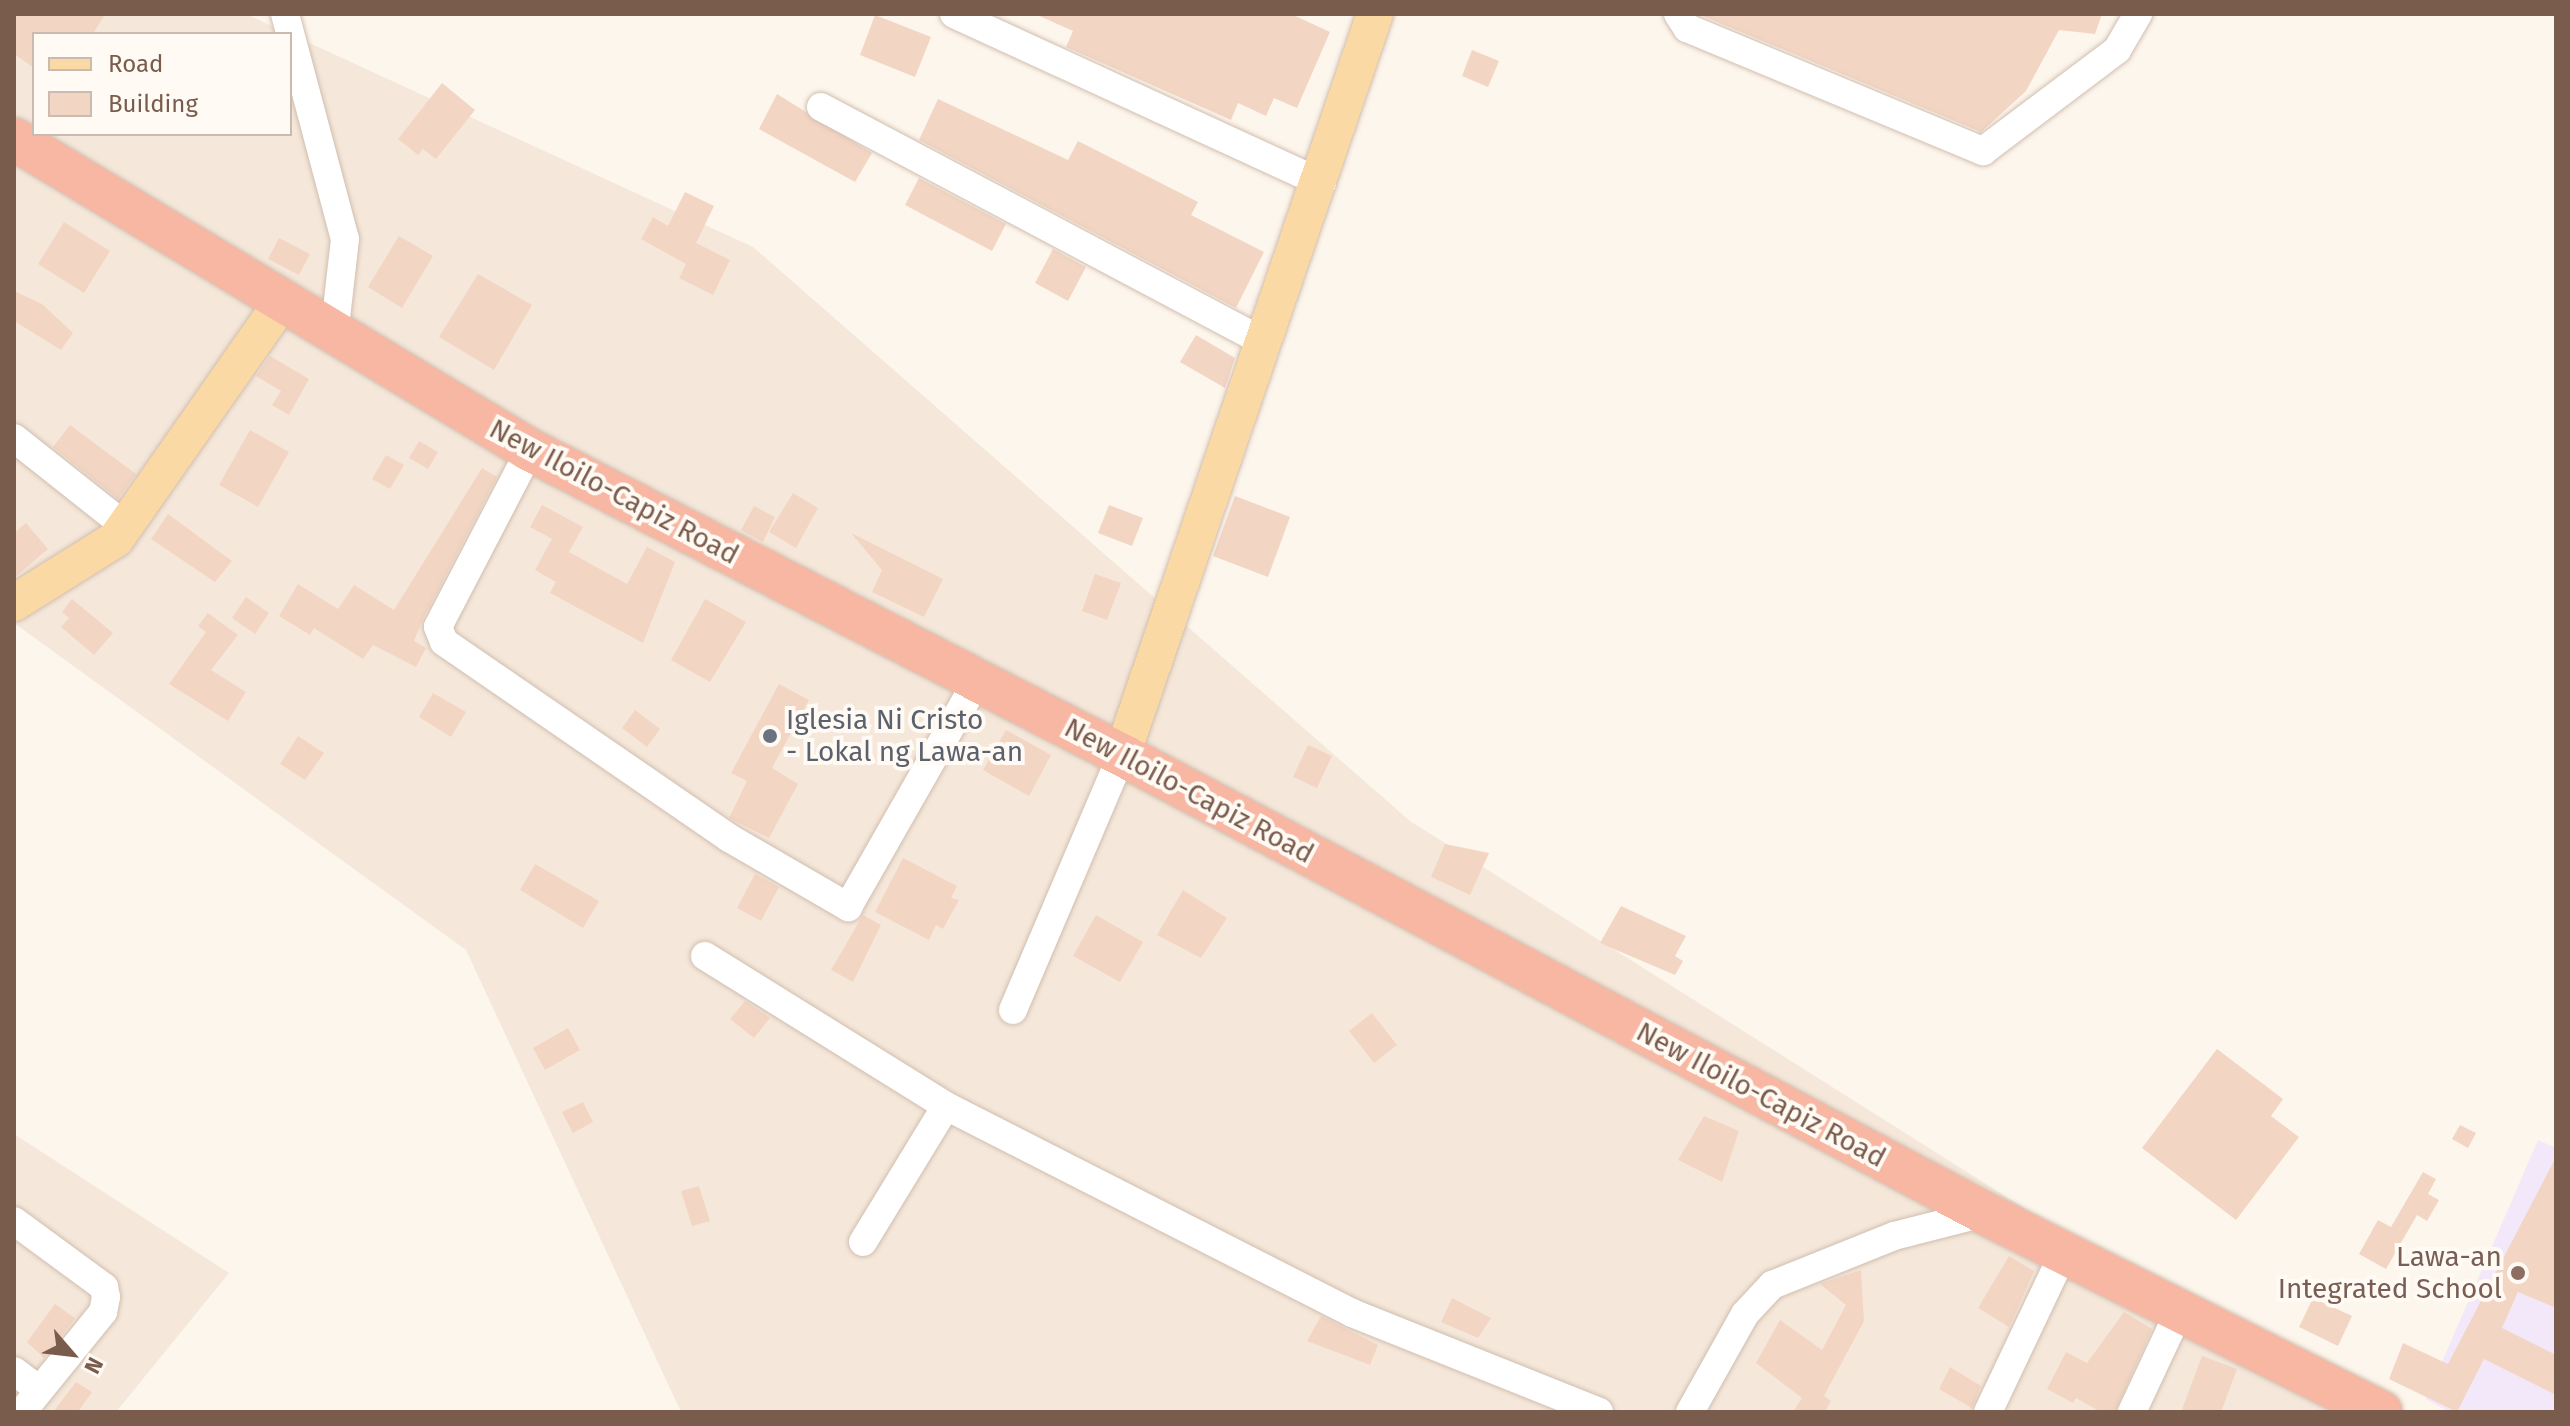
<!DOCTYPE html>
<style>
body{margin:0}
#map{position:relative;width:2570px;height:1426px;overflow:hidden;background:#fdf6ec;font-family:"Fira Sans",sans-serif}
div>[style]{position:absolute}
.residential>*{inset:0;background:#f5e8da}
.education>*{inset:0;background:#f3e8fa}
.building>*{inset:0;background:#f3d5c3}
.roads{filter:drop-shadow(0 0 2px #d1beb0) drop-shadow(0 0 2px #d1beb0)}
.minor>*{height:28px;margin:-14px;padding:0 14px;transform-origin:14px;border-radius:14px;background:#fff}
.major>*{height:36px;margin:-18px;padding:0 18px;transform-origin:18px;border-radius:18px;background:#fbd9a5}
.highway>*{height:42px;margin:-21px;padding:0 21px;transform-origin:21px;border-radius:21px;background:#f7b7a3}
.dots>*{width:22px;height:22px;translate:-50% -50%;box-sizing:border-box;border:4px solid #fffaf3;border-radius:50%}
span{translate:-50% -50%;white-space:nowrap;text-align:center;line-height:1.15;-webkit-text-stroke:8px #fffaf3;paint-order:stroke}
.street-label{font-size:28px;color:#7a5c4d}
.worship-label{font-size:28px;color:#5b616d}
.left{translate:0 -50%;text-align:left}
.education-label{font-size:28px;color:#785e54}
.right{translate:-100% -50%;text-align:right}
.frame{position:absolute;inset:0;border:16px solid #7a5c4d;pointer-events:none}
.legend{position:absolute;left:32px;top:32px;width:260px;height:104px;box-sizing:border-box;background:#fffaf3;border:2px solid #cabbb1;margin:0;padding:10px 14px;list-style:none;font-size:24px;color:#7a5c4d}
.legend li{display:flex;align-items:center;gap:16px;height:40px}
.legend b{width:40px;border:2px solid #cabbb1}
.north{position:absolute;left:32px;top:1314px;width:80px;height:80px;-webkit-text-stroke:6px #fffaf3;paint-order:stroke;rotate:118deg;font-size:22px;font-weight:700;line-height:32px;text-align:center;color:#7a5c4d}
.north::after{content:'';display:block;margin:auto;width:28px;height:36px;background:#7a5c4d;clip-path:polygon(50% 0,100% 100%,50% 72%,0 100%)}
</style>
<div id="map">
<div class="residential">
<div style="clip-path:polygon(14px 14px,246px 14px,290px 34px,34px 34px,34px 134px,290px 134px,290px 34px,753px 247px,1410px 821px,2348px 1412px,681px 1412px,466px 950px,14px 623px)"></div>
<div style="clip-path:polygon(14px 1134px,229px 1273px,116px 1412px,14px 1412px)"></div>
</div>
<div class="education">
<div style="clip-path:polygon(2538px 1140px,2556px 1148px,2556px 1412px,2449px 1412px,2426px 1399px)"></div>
</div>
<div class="building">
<div style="clip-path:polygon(14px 14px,105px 14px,93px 34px,34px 34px,34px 68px,14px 54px)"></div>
<div style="clip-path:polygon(1035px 14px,1291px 14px,1330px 32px,1297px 108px,1274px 98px,1266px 116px,1238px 103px,1231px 120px,1066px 47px,1073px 31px)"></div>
<div style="clip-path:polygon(1698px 14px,2102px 14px,2095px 34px,2059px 30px,2026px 91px,1981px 132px)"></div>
<div style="clip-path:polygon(875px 15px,931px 37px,915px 77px,860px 55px)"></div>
<div style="clip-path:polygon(1472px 50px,1499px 61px,1488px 87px,1462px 76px)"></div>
<div style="clip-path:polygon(442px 83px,475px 110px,436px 159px,423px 149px,418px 155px,398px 139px)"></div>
<div style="clip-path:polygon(777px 94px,872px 153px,855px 182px,759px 129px)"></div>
<div style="clip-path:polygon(938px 99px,1068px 160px,1078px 141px,1198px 202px,1191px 215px,1264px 252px,1236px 308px,919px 140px)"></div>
<div style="clip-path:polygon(919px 178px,1006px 224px,992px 251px,905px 205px)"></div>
<div style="clip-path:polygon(685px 192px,714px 206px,696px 243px,730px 260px,713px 295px,679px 278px,686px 264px,641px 239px,653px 217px,668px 226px)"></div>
<div style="clip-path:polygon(64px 222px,110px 251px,84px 293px,38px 264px)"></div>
<div style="clip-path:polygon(399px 236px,433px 256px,402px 308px,368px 287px)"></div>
<div style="clip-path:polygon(279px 238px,310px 254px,299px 275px,268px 259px)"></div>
<div style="clip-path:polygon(1053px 249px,1086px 267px,1068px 301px,1035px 283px)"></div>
<div style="clip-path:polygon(478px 274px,532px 305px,494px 370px,439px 337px)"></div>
<div style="clip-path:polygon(14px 291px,42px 304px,73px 333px,61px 350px,14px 321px)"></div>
<div style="clip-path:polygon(1196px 335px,1235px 358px,1225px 388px,1180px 362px)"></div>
<div style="clip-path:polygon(270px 356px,309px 379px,289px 415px,272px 405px,281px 391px,256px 376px)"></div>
<div style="clip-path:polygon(70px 425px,136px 474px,118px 499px,53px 447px)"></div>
<div style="clip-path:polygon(250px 430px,289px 452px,258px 507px,219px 485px)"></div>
<div style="clip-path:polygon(419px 441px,438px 452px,428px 469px,409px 458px)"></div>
<div style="clip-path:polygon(386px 455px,404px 465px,390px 489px,372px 479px)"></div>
<div style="clip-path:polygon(482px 468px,497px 477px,423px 619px,414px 641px,426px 648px,416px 667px,373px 645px,363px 659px,314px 628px,310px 635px,279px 616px,298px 584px,338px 609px,354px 585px,394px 610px)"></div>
<div style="clip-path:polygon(793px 493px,818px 508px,796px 548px,769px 532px)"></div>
<div style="clip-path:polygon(1235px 496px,1290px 517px,1268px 577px,1213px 556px)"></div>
<div style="clip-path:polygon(542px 505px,583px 527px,569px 552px,627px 584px,647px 547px,675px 562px,643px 643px,550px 593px,556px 582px,535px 570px,552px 539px,530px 527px)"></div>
<div style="clip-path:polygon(1109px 505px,1143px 518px,1132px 546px,1098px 533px)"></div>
<div style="clip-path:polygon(754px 506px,775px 517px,763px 542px,741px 530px)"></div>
<div style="clip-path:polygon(168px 514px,232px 561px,215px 582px,151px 539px)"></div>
<div style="clip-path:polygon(26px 523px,48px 549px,14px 578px,14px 533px)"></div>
<div style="clip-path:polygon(851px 533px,943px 579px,924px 617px,872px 592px,882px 570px)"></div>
<div style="clip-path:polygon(1095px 574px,1121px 583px,1107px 620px,1082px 611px)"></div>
<div style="clip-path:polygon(246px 597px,269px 613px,255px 634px,232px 618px)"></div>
<div style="clip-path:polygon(72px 599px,113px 633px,94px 655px,61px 627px,69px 618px,62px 612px)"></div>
<div style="clip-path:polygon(705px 599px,746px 622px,710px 682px,671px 660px)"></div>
<div style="clip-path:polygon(208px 613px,238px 635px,211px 670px,246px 692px,228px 721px,169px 684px,206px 632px,198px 626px)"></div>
<div style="clip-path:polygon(779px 684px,809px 700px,772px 768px,798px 784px,769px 838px,729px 818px,747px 781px,731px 773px)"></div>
<div style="clip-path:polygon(433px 693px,466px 712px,451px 737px,419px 717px)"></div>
<div style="clip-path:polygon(635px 710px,660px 729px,647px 747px,622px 728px)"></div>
<div style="clip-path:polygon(1006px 730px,1051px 755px,1029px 796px,983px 770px)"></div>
<div style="clip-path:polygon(298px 736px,324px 753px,305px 780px,280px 764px)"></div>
<div style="clip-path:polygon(1308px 745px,1332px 756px,1317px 788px,1293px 777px)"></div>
<div style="clip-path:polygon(1445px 844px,1489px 853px,1470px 895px,1431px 877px)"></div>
<div style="clip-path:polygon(903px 858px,957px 886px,951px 898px,959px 900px,943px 929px,936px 925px,929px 940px,875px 912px)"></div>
<div style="clip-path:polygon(535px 864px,599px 901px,583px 928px,520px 890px)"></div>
<div style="clip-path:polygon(755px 874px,779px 887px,761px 921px,737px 908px)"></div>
<div style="clip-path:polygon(1183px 890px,1227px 918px,1201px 958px,1157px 935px)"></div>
<div style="clip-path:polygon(1621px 906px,1686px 936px,1675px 956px,1683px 961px,1675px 975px,1600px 943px)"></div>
<div style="clip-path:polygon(863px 915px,881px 925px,853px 982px,831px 970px)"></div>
<div style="clip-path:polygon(1096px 915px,1143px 942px,1120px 982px,1073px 956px)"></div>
<div style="clip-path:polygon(745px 1001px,770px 1018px,754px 1038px,730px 1019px)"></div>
<div style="clip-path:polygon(1372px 1013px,1397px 1045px,1374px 1063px,1349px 1031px)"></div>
<div style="clip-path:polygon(568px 1028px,580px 1050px,545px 1070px,533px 1048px)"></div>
<div style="clip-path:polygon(2217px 1049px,2283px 1099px,2271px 1116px,2299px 1137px,2236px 1220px,2142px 1148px)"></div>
<div style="clip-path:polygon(583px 1102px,593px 1122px,573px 1133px,562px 1112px)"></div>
<div style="clip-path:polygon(1704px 1116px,1739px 1131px,1722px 1182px,1678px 1160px)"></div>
<div style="clip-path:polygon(2460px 1125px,2476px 1133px,2468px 1148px,2452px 1139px)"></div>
<div style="clip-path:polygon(2556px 1157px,2556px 1308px,2518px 1292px,2502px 1328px,2556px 1355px,2556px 1395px,2484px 1359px,2457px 1412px,2389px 1379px,2403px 1343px,2448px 1364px)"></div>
<div style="clip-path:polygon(2423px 1172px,2436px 1179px,2428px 1194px,2439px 1200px,2427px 1221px,2417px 1215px,2386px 1269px,2359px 1254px,2378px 1220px,2391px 1227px)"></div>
<div style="clip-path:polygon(699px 1186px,710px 1221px,692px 1226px,681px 1191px)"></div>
<div style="clip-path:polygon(2009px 1256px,2034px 1271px,2009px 1327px,1978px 1308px)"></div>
<div style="clip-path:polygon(1861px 1270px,1864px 1321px,1824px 1396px,1831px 1401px,1825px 1412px,1793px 1412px,1802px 1398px,1756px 1363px,1780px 1320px,1822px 1350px,1846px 1305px,1820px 1284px)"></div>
<div style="clip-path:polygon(1452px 1298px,1491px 1318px,1478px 1338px,1441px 1322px)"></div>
<div style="clip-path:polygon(2313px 1298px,2352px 1316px,2338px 1346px,2299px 1327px)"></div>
<div style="clip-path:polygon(55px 1304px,75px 1318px,44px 1358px,27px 1342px)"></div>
<div style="clip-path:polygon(2124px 1312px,2152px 1329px,2115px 1412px,2101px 1412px,2076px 1398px,2073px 1403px,2047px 1389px,2066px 1352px,2087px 1363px)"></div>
<div style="clip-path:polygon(1321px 1316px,1378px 1345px,1370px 1365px,1307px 1341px)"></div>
<div style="clip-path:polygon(2202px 1356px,2237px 1369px,2221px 1412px,2181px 1412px)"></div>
<div style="clip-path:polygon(1950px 1367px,1981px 1386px,1972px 1408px,1939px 1389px)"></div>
<div style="clip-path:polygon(76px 1382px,92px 1392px,78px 1412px,53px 1412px)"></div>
</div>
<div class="roads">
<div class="minor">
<div style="left:285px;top:14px;width:233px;rotate:75.1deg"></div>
<div style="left:345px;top:239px;width:98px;rotate:96.5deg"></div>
<div style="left:954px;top:14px;width:405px;rotate:24.7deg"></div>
<div style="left:1678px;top:14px;width:17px;rotate:57deg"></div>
<div style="left:1687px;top:28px;width:321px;rotate:22.6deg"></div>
<div style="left:1983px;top:151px;width:168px;rotate:-37deg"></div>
<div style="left:2117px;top:50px;width:42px;rotate:-59.7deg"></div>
<div style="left:821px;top:107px;width:504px;rotate:27.94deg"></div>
<div style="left:14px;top:438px;width:142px;rotate:38.4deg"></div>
<div style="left:530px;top:450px;width:199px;rotate:117.5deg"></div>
<div style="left:438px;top:627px;width:16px;rotate:68deg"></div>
<div style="left:444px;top:642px;width:346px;rotate:34.5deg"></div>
<div style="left:729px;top:838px;width:138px;rotate:30.1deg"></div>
<div style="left:848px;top:907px;width:260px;rotate:-60.3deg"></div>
<div style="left:705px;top:956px;width:284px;rotate:31.9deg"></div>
<div style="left:946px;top:1106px;width:456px;rotate:27deg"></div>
<div style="left:1352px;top:1313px;width:266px;rotate:21.8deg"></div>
<div style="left:1013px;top:1010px;width:277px;rotate:-66.9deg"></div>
<div style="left:14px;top:1221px;width:112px;rotate:36.3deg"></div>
<div style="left:104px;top:1287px;width:10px;rotate:79deg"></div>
<div style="left:106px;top:1297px;width:15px;rotate:101deg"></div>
<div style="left:103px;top:1312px;width:129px;rotate:129deg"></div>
<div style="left:863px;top:1242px;width:159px;rotate:-58.6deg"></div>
<div style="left:14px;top:1371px;width:31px;rotate:37deg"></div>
<div style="left:1690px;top:1412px;width:112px;rotate:-60.7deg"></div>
<div style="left:1745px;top:1314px;width:40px;rotate:-47deg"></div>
<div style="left:1772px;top:1285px;width:131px;rotate:-21.9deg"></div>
<div style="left:1894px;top:1236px;width:93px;rotate:-14.3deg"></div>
<div style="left:1988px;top:1412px;width:177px;rotate:-64.6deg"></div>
<div style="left:2132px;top:1412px;width:108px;rotate:-64.9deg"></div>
</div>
<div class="major">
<div style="left:14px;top:603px;width:120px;rotate:-32.1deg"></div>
<div style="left:116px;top:539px;width:286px;rotate:-55deg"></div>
<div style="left:1122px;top:755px;width:783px;rotate:-71.15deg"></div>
</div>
<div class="highway">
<div style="left:14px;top:139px;width:602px;rotate:31.08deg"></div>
<div style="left:530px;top:450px;width:666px;rotate:27.26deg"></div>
<div style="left:1122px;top:755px;width:976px;rotate:27.98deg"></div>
<div style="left:1984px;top:1213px;width:444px;rotate:26.6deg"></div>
</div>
</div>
<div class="dots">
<div style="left:770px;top:736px;background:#6b7280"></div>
<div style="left:2518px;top:1273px;background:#8d6e63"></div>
</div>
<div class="street-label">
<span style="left:614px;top:492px;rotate:28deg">New Iloilo-Capiz Road</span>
<span style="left:1189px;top:791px;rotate:28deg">New Iloilo-Capiz Road</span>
<span style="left:1761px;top:1095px;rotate:28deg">New Iloilo-Capiz Road</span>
</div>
<div class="worship-label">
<span class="left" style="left:786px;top:736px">Iglesia Ni Cristo<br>- Lokal ng Lawa-an</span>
</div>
<div class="education-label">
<span class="right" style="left:2502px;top:1273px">Lawa-an<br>Integrated School</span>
</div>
<div class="frame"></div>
<ul class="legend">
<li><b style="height:10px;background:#fbd9a5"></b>Road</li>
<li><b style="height:22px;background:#f3d5c3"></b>Building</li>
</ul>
<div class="north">N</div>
</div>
